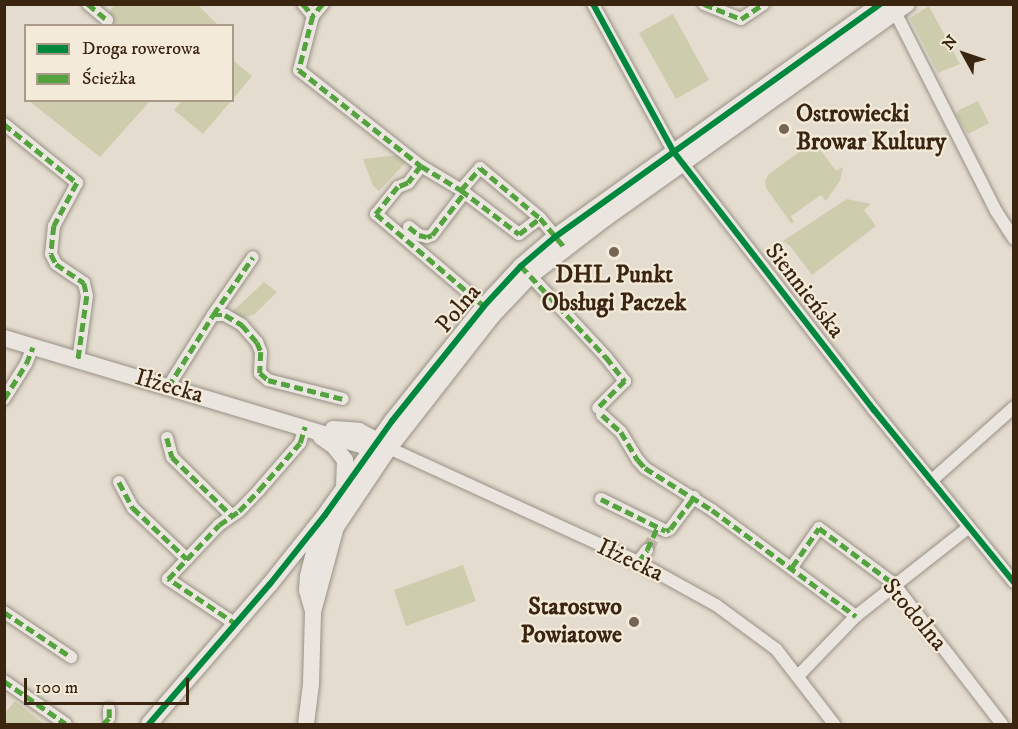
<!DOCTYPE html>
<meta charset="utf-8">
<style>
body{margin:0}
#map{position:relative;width:1018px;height:729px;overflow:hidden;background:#e4dcce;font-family:"IM FELL DW Pica",serif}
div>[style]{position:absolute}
.green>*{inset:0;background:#cdcdae}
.street-tunnel>*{height:12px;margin-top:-6px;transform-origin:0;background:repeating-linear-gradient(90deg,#c2b7a8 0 12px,transparent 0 18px)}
.roads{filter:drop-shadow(0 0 2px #989186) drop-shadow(0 0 2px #989186)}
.street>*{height:12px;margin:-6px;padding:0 6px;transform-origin:6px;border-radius:6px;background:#eae6df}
.secondary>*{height:16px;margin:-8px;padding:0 8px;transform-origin:8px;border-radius:8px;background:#eae6df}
.quiet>*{height:4.5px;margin-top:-2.25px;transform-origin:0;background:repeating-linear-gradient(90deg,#54a33f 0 9px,transparent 0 13.5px)}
.cycleway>*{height:6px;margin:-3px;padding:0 3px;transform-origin:3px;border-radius:3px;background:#00873e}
.dots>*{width:16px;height:16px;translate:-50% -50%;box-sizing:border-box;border:3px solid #f4ead9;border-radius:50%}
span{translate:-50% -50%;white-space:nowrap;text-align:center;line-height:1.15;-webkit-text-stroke:4.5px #f4ead9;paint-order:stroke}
.poi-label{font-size:24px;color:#3a2511;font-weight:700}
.left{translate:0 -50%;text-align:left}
.right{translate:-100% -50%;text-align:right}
.street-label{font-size:24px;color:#3a2511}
.frame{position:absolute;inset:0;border:6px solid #3a2511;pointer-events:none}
.legend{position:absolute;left:24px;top:24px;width:210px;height:78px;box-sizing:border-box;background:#f4ead9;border:2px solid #aa9b89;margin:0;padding:8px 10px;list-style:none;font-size:18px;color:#3a2511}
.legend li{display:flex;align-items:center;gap:12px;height:30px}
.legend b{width:30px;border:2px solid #aa9b89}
.north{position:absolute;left:934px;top:24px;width:60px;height:60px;-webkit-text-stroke:4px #f4ead9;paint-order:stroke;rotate:310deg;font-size:16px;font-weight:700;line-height:24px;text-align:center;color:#3a2511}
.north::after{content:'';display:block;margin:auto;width:21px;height:27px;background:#3a2511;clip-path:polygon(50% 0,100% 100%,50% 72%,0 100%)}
.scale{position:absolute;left:24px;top:678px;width:165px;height:27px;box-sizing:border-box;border:3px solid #3a2511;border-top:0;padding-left:8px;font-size:18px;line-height:21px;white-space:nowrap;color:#3a2511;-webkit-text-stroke:4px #f4ead9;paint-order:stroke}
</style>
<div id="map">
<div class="green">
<div style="clip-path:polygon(115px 4px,198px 5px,218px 25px,100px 26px)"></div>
<div style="clip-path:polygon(929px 6px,960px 64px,938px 73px,910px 18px)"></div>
<div style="clip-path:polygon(673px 14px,709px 80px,676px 99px,639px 33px)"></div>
<div style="clip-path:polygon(233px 60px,252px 76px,233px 99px)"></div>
<div style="clip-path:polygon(29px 101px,150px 101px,100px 157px)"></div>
<div style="clip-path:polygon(182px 101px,182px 100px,231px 101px,203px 134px,174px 110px)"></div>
<div style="clip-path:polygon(978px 101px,989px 123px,968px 134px,956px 115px,959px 110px)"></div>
<div style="clip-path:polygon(814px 141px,836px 171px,843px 167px,840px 181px,826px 201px,821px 195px,791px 216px,794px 223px,791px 223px,766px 188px,765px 181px,769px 174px)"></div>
<div style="clip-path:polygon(399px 155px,406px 162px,379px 191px,373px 186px,363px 159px)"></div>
<div style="clip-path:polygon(847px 199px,871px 204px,864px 210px,876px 226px,812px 275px,790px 246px,783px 241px)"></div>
<div style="clip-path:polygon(264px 282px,277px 292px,255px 314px,240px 319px,232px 312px)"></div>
<div style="clip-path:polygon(463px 565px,476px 601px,406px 626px,394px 590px)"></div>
<div style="clip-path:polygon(15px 701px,44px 724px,5px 724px,5px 713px)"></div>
</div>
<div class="street-tunnel">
<div style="left:647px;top:550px;width:21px;rotate:-61deg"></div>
</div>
<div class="roads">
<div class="street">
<div style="left:88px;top:4px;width:25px;rotate:40deg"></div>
<div style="left:303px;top:4px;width:16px;rotate:50deg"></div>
<div style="left:323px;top:4px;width:16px;rotate:130deg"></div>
<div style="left:313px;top:16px;width:56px;rotate:104.5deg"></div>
<div style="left:299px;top:70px;width:155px;rotate:38.2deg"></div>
<div style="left:421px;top:166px;width:47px;rotate:31deg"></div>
<div style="left:461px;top:190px;width:73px;rotate:37.2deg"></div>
<div style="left:519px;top:234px;width:26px;rotate:-37deg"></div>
<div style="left:593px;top:4px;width:167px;rotate:61.4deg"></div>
<div style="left:673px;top:151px;width:328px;rotate:52.2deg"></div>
<div style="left:874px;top:410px;width:222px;rotate:50.9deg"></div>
<div style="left:704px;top:4px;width:40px;rotate:22deg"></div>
<div style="left:741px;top:19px;width:27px;rotate:-34deg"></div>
<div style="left:891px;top:4px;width:232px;rotate:63.1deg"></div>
<div style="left:996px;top:211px;width:33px;rotate:57deg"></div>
<div style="left:4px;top:124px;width:94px;rotate:38.9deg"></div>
<div style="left:77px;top:183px;width:49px;rotate:118.1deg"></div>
<div style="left:54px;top:226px;width:28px;rotate:96deg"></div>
<div style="left:51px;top:254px;width:11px;rotate:63deg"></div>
<div style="left:56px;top:264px;width:34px;rotate:34deg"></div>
<div style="left:84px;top:283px;width:13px;rotate:77deg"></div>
<div style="left:87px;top:296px;width:66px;rotate:97.9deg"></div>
<div style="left:421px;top:166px;width:21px;rotate:127deg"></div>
<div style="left:408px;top:183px;width:11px;rotate:158deg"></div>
<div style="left:398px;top:187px;width:35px;rotate:129deg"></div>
<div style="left:376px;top:214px;width:142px;rotate:40.4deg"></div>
<div style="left:461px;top:190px;width:29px;rotate:-49deg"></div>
<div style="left:480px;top:168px;width:78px;rotate:39.8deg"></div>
<div style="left:540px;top:218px;width:33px;rotate:50deg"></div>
<div style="left:409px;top:227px;width:13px;rotate:39deg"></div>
<div style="left:419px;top:235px;width:8px;rotate:14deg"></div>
<div style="left:427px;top:237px;width:5px;rotate:-22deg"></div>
<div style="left:432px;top:235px;width:53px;rotate:-52.7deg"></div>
<div style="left:526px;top:271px;width:117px;rotate:47.1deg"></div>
<div style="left:606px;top:357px;width:31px;rotate:52deg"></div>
<div style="left:625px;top:381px;width:38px;rotate:135deg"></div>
<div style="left:213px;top:315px;width:70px;rotate:-55.4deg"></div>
<div style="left:168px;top:387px;width:85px;rotate:-58deg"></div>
<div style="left:213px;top:315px;width:12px"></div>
<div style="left:225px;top:315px;width:20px;rotate:30deg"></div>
<div style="left:242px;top:325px;width:23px;rotate:49deg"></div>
<div style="left:257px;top:342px;width:11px;rotate:68deg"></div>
<div style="left:261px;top:352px;width:21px;rotate:93deg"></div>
<div style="left:260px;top:373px;width:11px;rotate:41deg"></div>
<div style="left:268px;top:380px;width:77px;rotate:14.2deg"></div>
<div style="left:4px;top:399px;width:41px;rotate:-57.8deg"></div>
<div style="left:26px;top:364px;width:18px;rotate:-68deg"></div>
<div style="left:602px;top:415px;width:25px;rotate:42deg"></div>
<div style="left:621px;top:432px;width:33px;rotate:59deg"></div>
<div style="left:638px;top:460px;width:11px;rotate:49deg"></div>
<div style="left:645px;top:468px;width:79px;rotate:32.1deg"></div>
<div style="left:712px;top:510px;width:179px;rotate:36.4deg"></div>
<div style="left:167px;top:438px;width:20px;rotate:75deg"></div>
<div style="left:172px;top:457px;width:84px;rotate:44.5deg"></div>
<div style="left:389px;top:448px;width:274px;rotate:24.6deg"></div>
<div style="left:638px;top:562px;width:89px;rotate:28.9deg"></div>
<div style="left:716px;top:605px;width:74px;rotate:36.3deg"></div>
<div style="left:776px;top:649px;width:95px;rotate:52.3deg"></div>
<div style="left:931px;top:481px;width:111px;rotate:-41.7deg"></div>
<div style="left:119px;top:482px;width:30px;rotate:62deg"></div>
<div style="left:133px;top:508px;width:74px;rotate:43.4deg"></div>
<div style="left:601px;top:499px;width:72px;rotate:26.2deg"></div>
<div style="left:666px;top:531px;width:4px;rotate:-27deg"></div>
<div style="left:670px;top:529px;width:40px;rotate:-53deg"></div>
<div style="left:638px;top:562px;width:15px;rotate:-53deg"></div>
<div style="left:792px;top:567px;width:47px;rotate:-55.3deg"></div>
<div style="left:819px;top:528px;width:94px;rotate:36.7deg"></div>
<div style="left:894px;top:584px;width:177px;rotate:52.4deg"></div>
<div style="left:4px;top:612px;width:81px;rotate:33.9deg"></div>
<div style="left:237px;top:625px;width:83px;rotate:-146.3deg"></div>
<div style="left:168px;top:579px;width:74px;rotate:-46.6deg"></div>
<div style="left:219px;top:525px;width:24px;rotate:-35deg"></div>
<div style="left:239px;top:511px;width:29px;rotate:-46deg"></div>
<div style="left:259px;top:490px;width:62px;rotate:-48.9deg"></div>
<div style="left:300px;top:443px;width:17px;rotate:-73deg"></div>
<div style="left:798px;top:676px;width:83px;rotate:-46deg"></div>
<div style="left:856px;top:616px;width:142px;rotate:-38.2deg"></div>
<div style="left:4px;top:681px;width:75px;rotate:34.7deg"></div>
<div style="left:109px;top:718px;width:9px;rotate:-90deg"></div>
</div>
<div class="secondary">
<div style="left:4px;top:338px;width:377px;rotate:16.7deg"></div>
<div style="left:365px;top:446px;width:17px;rotate:7deg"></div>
<div style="left:333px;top:429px;width:26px;rotate:4deg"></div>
<div style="left:359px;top:431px;width:30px;rotate:28deg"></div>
<div style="left:321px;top:437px;width:16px;rotate:35deg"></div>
<div style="left:334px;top:446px;width:18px;rotate:52deg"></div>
<div style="left:345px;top:460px;width:26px;rotate:92deg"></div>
<div style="left:313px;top:611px;width:22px;rotate:-106deg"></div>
<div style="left:307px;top:590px;width:14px;rotate:-86deg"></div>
<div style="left:308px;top:576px;width:53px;rotate:-75.7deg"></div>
<div style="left:149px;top:724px;width:185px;rotate:-49.2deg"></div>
<div style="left:270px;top:584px;width:88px;rotate:-51.4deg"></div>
<div style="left:325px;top:515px;width:115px;rotate:-54.5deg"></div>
<div style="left:392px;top:421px;width:147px;rotate:-51.3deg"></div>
<div style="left:484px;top:306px;width:54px;rotate:-47.2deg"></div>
<div style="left:521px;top:266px;width:45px;rotate:-40.5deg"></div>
<div style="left:555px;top:237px;width:400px;rotate:-35.6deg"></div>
<div style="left:306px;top:724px;width:40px;rotate:-82.9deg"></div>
<div style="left:311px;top:684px;width:72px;rotate:-88.4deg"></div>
<div style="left:313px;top:612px;width:88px;rotate:-74.9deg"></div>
<div style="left:336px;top:527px;width:95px;rotate:-56.1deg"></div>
<div style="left:389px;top:448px;width:167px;rotate:-52deg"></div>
<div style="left:492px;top:316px;width:55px;rotate:-46.5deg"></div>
<div style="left:530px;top:276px;width:97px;rotate:-37.5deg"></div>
<div style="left:607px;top:217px;width:368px;rotate:-35.4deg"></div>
</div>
</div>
<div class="quiet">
<div style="left:88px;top:4px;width:25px;rotate:40deg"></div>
<div style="left:303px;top:4px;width:16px;rotate:50deg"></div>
<div style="left:323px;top:4px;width:16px;rotate:130deg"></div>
<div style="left:313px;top:16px;width:56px;rotate:104.5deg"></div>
<div style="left:299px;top:70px;width:155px;rotate:38.2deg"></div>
<div style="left:421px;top:166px;width:47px;rotate:31deg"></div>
<div style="left:461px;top:190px;width:73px;rotate:37.2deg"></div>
<div style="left:519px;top:234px;width:26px;rotate:-37deg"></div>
<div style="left:704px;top:4px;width:40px;rotate:22deg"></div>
<div style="left:741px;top:19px;width:27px;rotate:-34deg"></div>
<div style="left:4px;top:124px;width:94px;rotate:38.9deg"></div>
<div style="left:77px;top:183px;width:49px;rotate:118.1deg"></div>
<div style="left:54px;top:226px;width:28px;rotate:96deg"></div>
<div style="left:51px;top:254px;width:11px;rotate:63deg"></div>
<div style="left:56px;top:264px;width:34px;rotate:34deg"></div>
<div style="left:84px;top:283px;width:13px;rotate:77deg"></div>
<div style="left:87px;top:296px;width:66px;rotate:97.9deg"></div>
<div style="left:421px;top:166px;width:21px;rotate:127deg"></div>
<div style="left:408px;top:183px;width:11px;rotate:158deg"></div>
<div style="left:398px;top:187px;width:35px;rotate:129deg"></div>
<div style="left:376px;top:214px;width:142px;rotate:40.4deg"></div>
<div style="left:461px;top:190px;width:29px;rotate:-49deg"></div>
<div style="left:480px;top:168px;width:78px;rotate:39.8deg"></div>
<div style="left:540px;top:218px;width:40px;rotate:50deg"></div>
<div style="left:409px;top:227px;width:13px;rotate:39deg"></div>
<div style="left:419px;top:235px;width:8px;rotate:14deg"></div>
<div style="left:427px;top:237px;width:5px;rotate:-22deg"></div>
<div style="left:432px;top:235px;width:53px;rotate:-52.7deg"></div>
<div style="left:521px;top:266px;width:125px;rotate:47deg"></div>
<div style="left:606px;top:357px;width:31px;rotate:52deg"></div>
<div style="left:625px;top:381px;width:38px;rotate:135deg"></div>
<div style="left:213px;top:315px;width:70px;rotate:-55.4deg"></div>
<div style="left:168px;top:387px;width:85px;rotate:-58deg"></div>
<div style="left:213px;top:315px;width:12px"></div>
<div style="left:225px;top:315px;width:20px;rotate:30deg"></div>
<div style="left:242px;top:325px;width:23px;rotate:49deg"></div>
<div style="left:257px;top:342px;width:11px;rotate:68deg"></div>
<div style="left:261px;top:352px;width:21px;rotate:93deg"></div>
<div style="left:260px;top:373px;width:11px;rotate:41deg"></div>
<div style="left:268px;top:380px;width:77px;rotate:14.2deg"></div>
<div style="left:4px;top:399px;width:41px;rotate:-57.8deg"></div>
<div style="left:26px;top:364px;width:18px;rotate:-68deg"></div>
<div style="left:602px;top:415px;width:25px;rotate:42deg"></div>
<div style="left:621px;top:432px;width:33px;rotate:59deg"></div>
<div style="left:638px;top:460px;width:11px;rotate:49deg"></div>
<div style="left:645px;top:468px;width:79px;rotate:32.1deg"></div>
<div style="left:712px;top:510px;width:179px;rotate:36.4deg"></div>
<div style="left:167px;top:438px;width:20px;rotate:75deg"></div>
<div style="left:172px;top:457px;width:84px;rotate:44.5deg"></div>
<div style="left:119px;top:482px;width:30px;rotate:62deg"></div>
<div style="left:133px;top:508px;width:74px;rotate:43.4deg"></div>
<div style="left:601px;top:499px;width:72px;rotate:26.2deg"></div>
<div style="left:666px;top:531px;width:4px;rotate:-27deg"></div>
<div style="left:670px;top:529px;width:40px;rotate:-53deg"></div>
<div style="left:638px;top:562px;width:15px;rotate:-53deg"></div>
<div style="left:647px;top:550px;width:24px;rotate:-66deg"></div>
<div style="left:792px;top:567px;width:47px;rotate:-55.3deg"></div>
<div style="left:819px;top:528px;width:94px;rotate:36.7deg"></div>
<div style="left:4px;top:612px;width:81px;rotate:33.9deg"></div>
<div style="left:237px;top:625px;width:83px;rotate:-146.3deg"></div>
<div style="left:168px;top:579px;width:74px;rotate:-46.6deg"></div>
<div style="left:219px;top:525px;width:24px;rotate:-35deg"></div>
<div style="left:239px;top:511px;width:29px;rotate:-46deg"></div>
<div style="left:259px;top:490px;width:62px;rotate:-48.9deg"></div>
<div style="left:300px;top:443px;width:17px;rotate:-73deg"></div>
<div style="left:4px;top:681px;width:75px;rotate:34.7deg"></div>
<div style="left:103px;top:724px;width:8px;rotate:-45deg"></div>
<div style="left:109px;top:718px;width:9px;rotate:-90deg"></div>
</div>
<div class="cycleway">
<div style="left:593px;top:4px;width:167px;rotate:61.4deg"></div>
<div style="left:673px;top:151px;width:328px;rotate:52.2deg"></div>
<div style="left:874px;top:410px;width:222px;rotate:50.9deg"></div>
<div style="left:149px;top:724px;width:185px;rotate:-49.2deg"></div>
<div style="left:270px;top:584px;width:88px;rotate:-51.4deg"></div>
<div style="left:325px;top:515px;width:115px;rotate:-54.5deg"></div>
<div style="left:392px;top:421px;width:147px;rotate:-51.3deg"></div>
<div style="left:484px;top:306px;width:54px;rotate:-47.2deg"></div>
<div style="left:521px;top:266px;width:45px;rotate:-40.5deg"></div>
<div style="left:555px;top:237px;width:400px;rotate:-35.6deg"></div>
</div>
<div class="dots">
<div style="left:784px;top:129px;background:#766553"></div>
<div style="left:614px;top:252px;background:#766553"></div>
<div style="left:634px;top:622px;background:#766553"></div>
</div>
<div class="poi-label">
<span class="left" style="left:796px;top:129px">Ostrowiecki<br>Browar Kultury</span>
<span style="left:614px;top:290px">DHL Punkt<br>Obsługi Paczek</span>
<span class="right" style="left:622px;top:622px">Starostwo<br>Powiatowe</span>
</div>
<div class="street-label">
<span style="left:804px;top:291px;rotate:52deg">Siennieńska</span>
<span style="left:459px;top:309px;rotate:-50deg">Polna</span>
<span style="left:169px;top:387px;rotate:16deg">Iłżecka</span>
<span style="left:630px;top:561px;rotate:25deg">Iłżecka</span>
<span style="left:914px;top:615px;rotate:50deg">Stodolna</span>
</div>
<div class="frame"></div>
<ul class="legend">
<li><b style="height:8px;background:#00873e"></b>Droga rowerowa</li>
<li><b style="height:8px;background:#54a33f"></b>Ścieżka</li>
</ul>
<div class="north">N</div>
<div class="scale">100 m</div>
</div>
